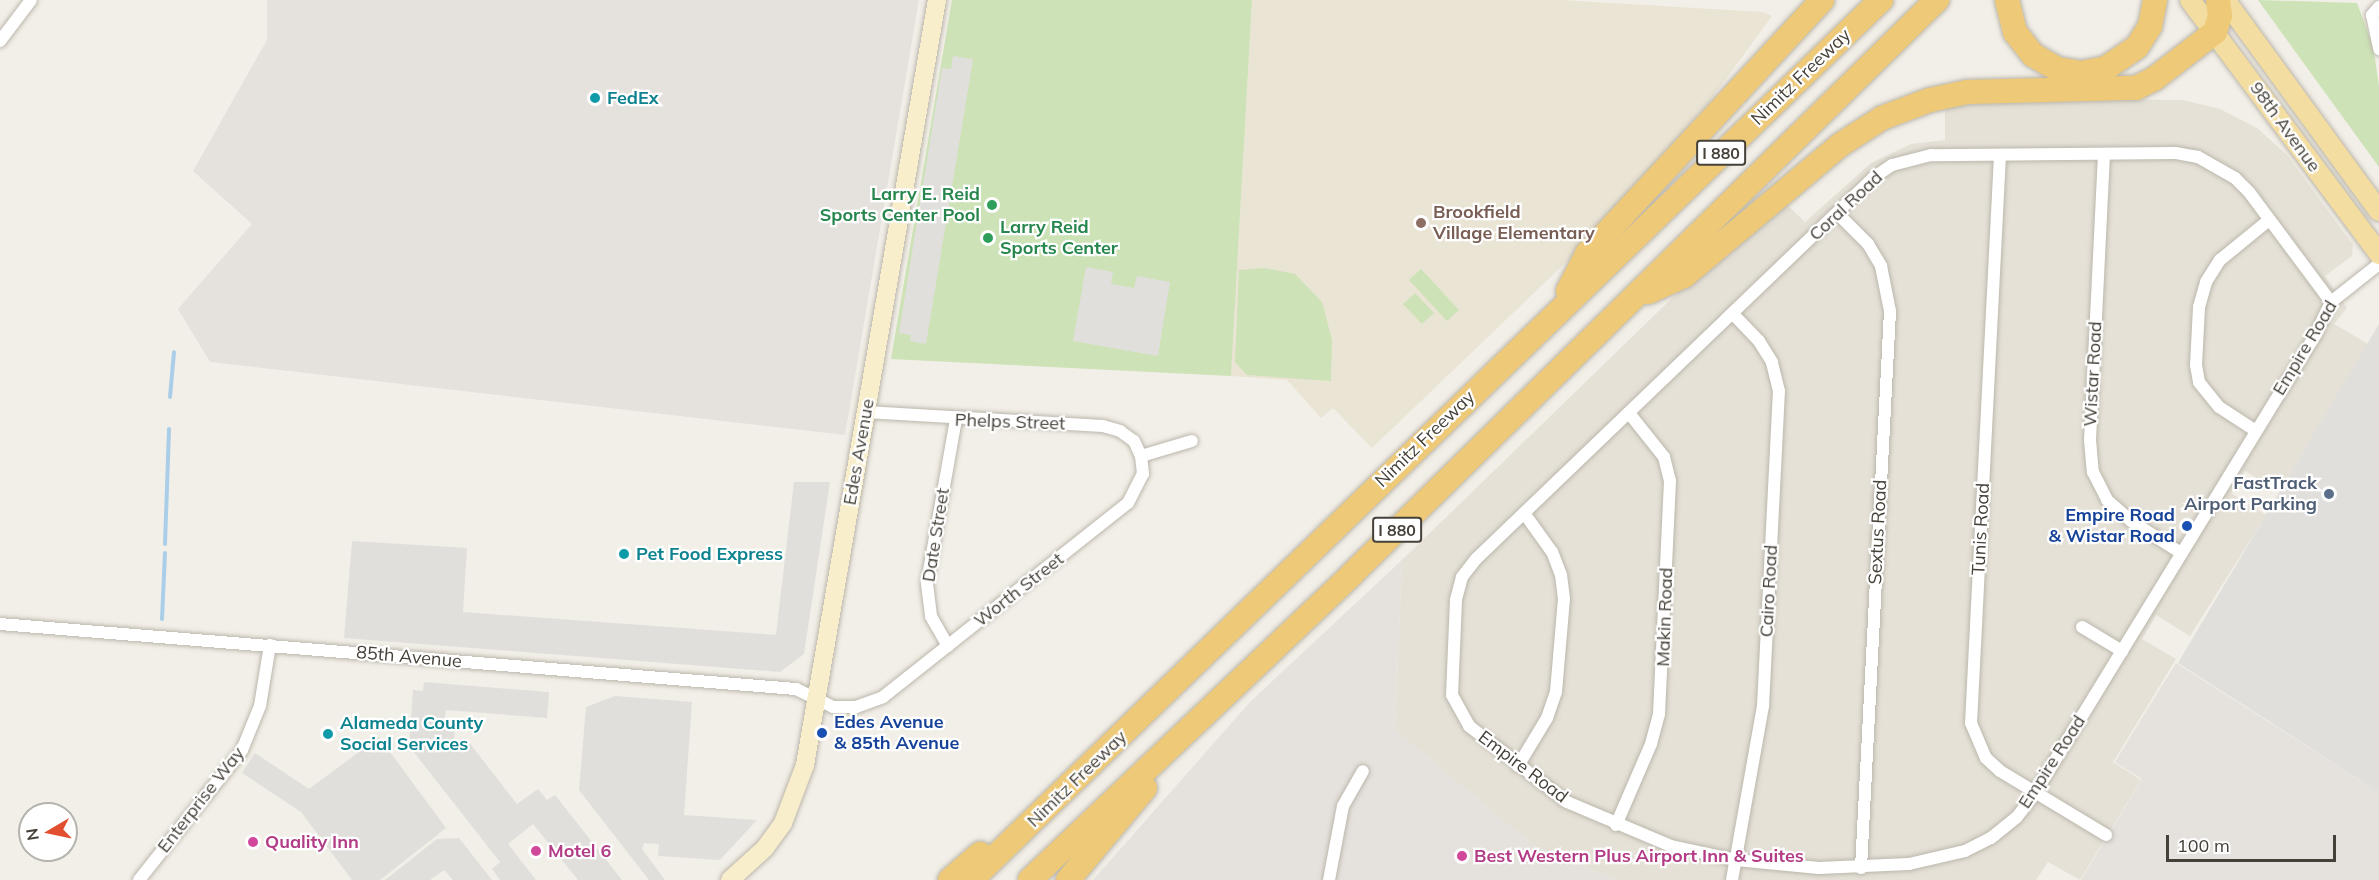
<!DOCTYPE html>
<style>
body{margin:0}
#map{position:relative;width:2379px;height:880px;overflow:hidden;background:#f2efe8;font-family:Mulish,sans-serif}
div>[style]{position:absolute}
.residential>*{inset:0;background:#e5e1d7}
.industrial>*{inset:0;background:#e5e1dd}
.education>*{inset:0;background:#eae4d4}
.green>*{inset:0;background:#cde2b6}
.parking>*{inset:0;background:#e1dfdc}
.stream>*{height:4px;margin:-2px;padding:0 2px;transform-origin:2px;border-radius:2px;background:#abcee8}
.roads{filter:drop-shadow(0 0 2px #bcb7ac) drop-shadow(0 0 2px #bcb7ac)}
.street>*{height:12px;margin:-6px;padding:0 6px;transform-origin:6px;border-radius:6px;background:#fff}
.secondary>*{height:18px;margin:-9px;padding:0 9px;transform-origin:9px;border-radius:9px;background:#f8eecc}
.primary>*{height:20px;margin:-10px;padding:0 10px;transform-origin:10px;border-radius:10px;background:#f3dda1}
.highway>*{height:24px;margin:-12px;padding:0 12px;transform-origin:12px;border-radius:12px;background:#edc978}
.dots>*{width:16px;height:16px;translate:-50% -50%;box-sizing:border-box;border:3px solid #fff;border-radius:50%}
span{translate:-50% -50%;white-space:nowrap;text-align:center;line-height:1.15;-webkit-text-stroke:4.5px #fff;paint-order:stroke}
.shield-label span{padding:2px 4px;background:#fff;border:2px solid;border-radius:4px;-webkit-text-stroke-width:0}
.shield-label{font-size:16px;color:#454038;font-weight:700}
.street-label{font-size:18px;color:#454038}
.culture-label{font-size:18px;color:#0d838f;font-weight:700}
.left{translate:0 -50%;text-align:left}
.leisure-label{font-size:18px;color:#27864d;font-weight:700}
.right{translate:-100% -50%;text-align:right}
.education-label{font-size:18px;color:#785e54;font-weight:700}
.service-label{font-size:18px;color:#4e5e75;font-weight:700}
.transit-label{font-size:18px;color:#164399;font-weight:700}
.hotel-label{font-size:18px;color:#b23c85;font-weight:700}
.north{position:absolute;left:18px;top:802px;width:60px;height:60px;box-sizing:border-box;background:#fff;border:2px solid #b5b3af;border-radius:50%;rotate:261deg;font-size:16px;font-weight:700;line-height:24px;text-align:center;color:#454038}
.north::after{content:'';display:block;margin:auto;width:21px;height:27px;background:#e14e30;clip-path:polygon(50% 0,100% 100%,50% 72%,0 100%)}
.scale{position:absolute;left:2166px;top:835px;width:170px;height:27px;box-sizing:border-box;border:3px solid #454038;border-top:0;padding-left:8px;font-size:18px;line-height:21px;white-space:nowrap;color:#454038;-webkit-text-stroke:4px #fff;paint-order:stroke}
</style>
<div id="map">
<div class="residential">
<div style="clip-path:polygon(1982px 98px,2183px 100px,2220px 109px,2257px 128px,2287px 155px,2353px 245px,2352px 256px,2325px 276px,2347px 308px,2334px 324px,2370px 345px,2279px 492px,2245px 471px,2231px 493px,2266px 515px,2190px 636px,2156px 615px,2142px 639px,2176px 659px,2113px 762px,2141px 780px,2080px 880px,2048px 862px,2036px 880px,1617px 880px,1533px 845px,1395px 730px,1402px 560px,1735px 237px,1782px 200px,1805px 222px,1871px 163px,1911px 144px,1945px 140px,1945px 104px)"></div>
</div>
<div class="industrial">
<div style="clip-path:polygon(267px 0,919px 0,845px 435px,210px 362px,178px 309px,252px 224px,193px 171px,267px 40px)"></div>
<div style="clip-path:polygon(1402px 560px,1395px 730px,1533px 845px,1617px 880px,1093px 880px,1250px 702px)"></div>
<div style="clip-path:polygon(2176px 663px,2379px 792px,2379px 880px,2081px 880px,2142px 779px,2115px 762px)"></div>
</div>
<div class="education">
<div style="clip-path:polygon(1252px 0,1561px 0,1763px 12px,1772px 16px,1709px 102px,1585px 244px,1372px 448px,1333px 408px,1321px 418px,1287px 380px,1231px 376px)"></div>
</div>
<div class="green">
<div style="clip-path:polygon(952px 0,1252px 0,1231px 376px,891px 359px)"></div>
<div style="clip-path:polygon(2258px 0,2357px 3px,2373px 46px,2379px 86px,2379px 167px)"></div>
<div style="clip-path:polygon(1265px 268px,1295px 274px,1322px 302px,1332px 340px,1331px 381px,1247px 375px,1235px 362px,1239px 270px)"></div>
<div style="clip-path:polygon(1421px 269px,1459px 310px,1447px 321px,1409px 280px)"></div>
<div style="clip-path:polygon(1415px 293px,1434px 313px,1422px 324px,1403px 304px)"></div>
</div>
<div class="parking">
<div style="clip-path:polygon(953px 56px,973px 59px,926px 344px,910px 341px,911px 335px,899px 333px,942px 68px,951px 69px)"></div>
<div style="clip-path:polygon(1086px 267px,1113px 272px,1111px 284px,1134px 288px,1137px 276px,1170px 282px,1158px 356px,1073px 341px)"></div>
<div style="clip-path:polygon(2379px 324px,2379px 792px,2178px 663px)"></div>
<div style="clip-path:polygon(794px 482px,830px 482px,804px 654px,780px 672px,344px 638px,352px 541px,467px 548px,463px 612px,776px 635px)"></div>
<div style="clip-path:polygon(424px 682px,549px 692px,547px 718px,446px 710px,444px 726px,455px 727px,454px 740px,468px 741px,517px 804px,538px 789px,547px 800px,555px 795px,622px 880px,578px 880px,533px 824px,508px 844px,536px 880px,500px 880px,492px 869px,500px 862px,409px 746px,413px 690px,423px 691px)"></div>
<div style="clip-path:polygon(615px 696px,692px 702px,684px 815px,757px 820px,720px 860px,658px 856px,659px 844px,644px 843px,642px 849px,665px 880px,649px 880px,579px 790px,586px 707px)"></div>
<div style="clip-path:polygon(379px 737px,446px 828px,380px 880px,352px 880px,301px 812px,242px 773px,255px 753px,309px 789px)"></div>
<div style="clip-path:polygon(459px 838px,492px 880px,453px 880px,444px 870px,430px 880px,385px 880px,437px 839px)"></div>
</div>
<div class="stream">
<div style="left:170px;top:397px;width:45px;rotate:-84.9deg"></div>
<div style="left:165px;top:544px;width:115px;rotate:-88deg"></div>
<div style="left:162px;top:619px;width:66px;rotate:-87.4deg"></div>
</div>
<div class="roads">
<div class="street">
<div style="left:2379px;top:7px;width:11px;rotate:131deg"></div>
<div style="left:2372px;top:15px;width:35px;rotate:78deg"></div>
<div style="left:0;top:41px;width:51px;rotate:-52.9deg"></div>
<div style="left:2104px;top:154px;width:286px;rotate:92.8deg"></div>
<div style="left:2090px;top:440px;width:32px;rotate:85deg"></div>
<div style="left:2093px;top:472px;width:31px;rotate:63deg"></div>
<div style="left:2107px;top:500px;width:32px;rotate:41deg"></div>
<div style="left:2131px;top:521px;width:59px;rotate:32.6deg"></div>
<div style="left:2000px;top:155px;width:569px;rotate:92.92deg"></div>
<div style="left:1971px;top:723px;width:38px;rotate:67deg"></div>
<div style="left:1986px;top:758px;width:19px;rotate:43deg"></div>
<div style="left:2000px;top:771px;width:124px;rotate:31.1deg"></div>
<div style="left:1837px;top:213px;width:44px;rotate:45deg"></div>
<div style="left:1868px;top:244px;width:26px;rotate:59deg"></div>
<div style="left:1881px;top:266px;width:46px;rotate:78.7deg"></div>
<div style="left:1890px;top:311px;width:558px;rotate:92.98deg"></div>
<div style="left:2331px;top:302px;width:137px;rotate:-126.7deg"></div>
<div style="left:2249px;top:192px;width:20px;rotate:-135deg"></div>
<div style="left:2235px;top:178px;width:43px;rotate:-150.4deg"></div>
<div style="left:2198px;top:157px;width:22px;rotate:-170deg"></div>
<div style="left:2176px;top:153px;width:245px;rotate:179.5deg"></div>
<div style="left:1931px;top:155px;width:40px;rotate:165.6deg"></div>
<div style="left:1892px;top:165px;width:23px;rotate:146deg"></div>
<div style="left:1873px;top:178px;width:550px;rotate:136.18deg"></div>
<div style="left:1476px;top:559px;width:23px;rotate:128deg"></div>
<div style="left:1462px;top:577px;width:24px;rotate:105deg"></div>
<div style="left:1456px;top:600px;width:95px;rotate:92.4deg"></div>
<div style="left:1452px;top:695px;width:35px;rotate:61deg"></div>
<div style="left:1469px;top:726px;width:124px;rotate:37.8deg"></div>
<div style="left:1567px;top:802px;width:113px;rotate:22.9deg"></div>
<div style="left:1671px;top:846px;width:66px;rotate:12.2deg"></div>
<div style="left:1736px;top:860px;width:83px;rotate:5.5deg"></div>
<div style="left:1819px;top:868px;width:90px;rotate:-2.5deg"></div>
<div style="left:1909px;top:864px;width:57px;rotate:-13.1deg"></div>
<div style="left:1965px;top:851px;width:29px;rotate:-27deg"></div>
<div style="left:1991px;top:838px;width:33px;rotate:-39deg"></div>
<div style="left:2017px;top:817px;width:30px;rotate:-53deg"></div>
<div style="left:2035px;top:793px;width:538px;rotate:-58.53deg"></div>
<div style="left:2316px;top:334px;width:35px;rotate:-65deg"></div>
<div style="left:2331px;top:302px;width:61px;rotate:-38.4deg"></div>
<div style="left:866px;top:412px;width:237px;rotate:3.4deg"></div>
<div style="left:1103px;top:426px;width:18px;rotate:16deg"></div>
<div style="left:1120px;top:431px;width:17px;rotate:36deg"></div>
<div style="left:1134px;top:441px;width:17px;rotate:65deg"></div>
<div style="left:2256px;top:431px;width:44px;rotate:-147deg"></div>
<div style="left:2219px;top:407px;width:32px;rotate:-129deg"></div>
<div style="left:2199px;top:382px;width:17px;rotate:-100deg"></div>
<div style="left:2196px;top:365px;width:58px;rotate:-87deg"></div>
<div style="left:2199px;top:307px;width:26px;rotate:-74deg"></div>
<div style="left:2206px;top:282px;width:26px;rotate:-58deg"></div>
<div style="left:2220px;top:260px;width:63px;rotate:-39.2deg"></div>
<div style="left:0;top:624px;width:799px;rotate:4.67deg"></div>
<div style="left:796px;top:689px;width:41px;rotate:25.9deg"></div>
<div style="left:833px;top:707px;width:23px"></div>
<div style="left:856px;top:707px;width:29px;rotate:-20deg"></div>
<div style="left:883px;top:697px;width:313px;rotate:-38.4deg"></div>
<div style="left:1128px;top:503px;width:33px;rotate:-63deg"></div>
<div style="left:1143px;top:474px;width:18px;rotate:-96deg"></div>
<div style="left:1141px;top:456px;width:53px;rotate:-16.4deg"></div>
<div style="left:2082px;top:627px;width:47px;rotate:31deg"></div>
<div style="left:948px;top:646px;width:34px;rotate:-120deg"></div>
<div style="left:931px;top:616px;width:34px;rotate:-97deg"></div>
<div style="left:927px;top:582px;width:165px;rotate:-79.9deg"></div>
<div style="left:1518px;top:766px;width:56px;rotate:-58.9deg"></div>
<div style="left:1547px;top:718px;width:28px;rotate:-71deg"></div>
<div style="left:1556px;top:692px;width:93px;rotate:-85.1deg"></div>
<div style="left:1564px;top:599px;width:24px;rotate:-97deg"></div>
<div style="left:1561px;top:575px;width:25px;rotate:-111deg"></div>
<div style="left:1552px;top:552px;width:48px;rotate:-125.7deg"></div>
<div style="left:1616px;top:825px;width:88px;rotate:-66.6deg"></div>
<div style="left:1651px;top:744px;width:31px;rotate:-75deg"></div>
<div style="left:1659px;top:714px;width:233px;rotate:-87.3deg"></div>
<div style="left:1670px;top:481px;width:25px;rotate:-104deg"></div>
<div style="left:1664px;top:457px;width:56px;rotate:-128.5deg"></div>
<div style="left:139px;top:880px;width:166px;rotate:-51.6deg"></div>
<div style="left:242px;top:750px;width:48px;rotate:-67.8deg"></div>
<div style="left:260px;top:706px;width:62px;rotate:-80.7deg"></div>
<div style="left:1329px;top:880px;width:75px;rotate:-79.3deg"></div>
<div style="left:1343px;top:806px;width:40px;rotate:-60.3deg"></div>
<div style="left:1732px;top:880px;width:177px;rotate:-79.9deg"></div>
<div style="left:1763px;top:706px;width:315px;rotate:-87.1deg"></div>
<div style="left:1779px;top:391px;width:30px;rotate:-104deg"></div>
<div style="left:1772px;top:362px;width:25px;rotate:-122deg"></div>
<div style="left:1759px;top:341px;width:37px;rotate:-134deg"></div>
</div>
<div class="secondary">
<div style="left:730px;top:880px;width:47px;rotate:-42.4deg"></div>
<div style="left:765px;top:848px;width:31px;rotate:-54deg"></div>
<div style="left:783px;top:823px;width:62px;rotate:-69.2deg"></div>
<div style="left:805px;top:765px;width:776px;rotate:-80.21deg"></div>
</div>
<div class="primary">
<div style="left:2190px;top:0;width:317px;rotate:53.3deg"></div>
<div style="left:2225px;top:0;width:261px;rotate:53.9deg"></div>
</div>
<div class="highway">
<div style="left:2007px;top:0;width:33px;rotate:76deg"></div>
<div style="left:2015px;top:32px;width:29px;rotate:52deg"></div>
<div style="left:2033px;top:55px;width:28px;rotate:30deg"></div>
<div style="left:2057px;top:69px;width:24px;rotate:9deg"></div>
<div style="left:2081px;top:73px;width:25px;rotate:-11deg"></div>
<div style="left:2106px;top:68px;width:37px;rotate:-34deg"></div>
<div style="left:2137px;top:47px;width:25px;rotate:-58deg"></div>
<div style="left:2150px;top:26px;width:26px;rotate:-79deg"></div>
<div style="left:1568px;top:291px;width:42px;rotate:-62.8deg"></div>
<div style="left:1587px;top:254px;width:346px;rotate:-47.2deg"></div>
<div style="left:1648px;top:292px;width:39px;rotate:-24deg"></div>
<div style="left:1684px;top:276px;width:204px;rotate:-40deg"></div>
<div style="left:1840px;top:145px;width:50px;rotate:-32.7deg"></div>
<div style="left:1882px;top:118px;width:51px;rotate:-20.6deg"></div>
<div style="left:1930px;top:100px;width:38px;rotate:-12deg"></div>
<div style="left:1967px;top:92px;width:169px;rotate:-1.4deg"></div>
<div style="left:2136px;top:88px;width:20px;rotate:-27deg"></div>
<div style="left:2154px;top:79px;width:77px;rotate:-37.6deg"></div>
<div style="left:2215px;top:32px;width:17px;rotate:-73deg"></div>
<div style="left:2220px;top:16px;width:16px;rotate:-97deg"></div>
<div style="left:950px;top:880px;width:40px;rotate:-41deg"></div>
<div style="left:971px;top:880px;width:1266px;rotate:-44.04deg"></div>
<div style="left:1030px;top:880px;width:444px;rotate:-43.5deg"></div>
<div style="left:1352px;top:574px;width:820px;rotate:-44.46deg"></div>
<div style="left:1068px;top:880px;width:120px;rotate:-50.1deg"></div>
</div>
</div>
<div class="dots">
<div style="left:595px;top:98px;background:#0f9aa8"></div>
<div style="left:992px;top:205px;background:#2e9e5b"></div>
<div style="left:1421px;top:223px;background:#8d6e63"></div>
<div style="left:988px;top:238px;background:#2e9e5b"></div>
<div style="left:2329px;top:494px;background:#5c6f8a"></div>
<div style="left:2187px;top:526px;background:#1a4fb4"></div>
<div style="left:624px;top:554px;background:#0f9aa8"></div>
<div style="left:822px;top:733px;background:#1a4fb4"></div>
<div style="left:328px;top:734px;background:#0f9aa8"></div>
<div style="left:253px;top:842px;background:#d1479c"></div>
<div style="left:536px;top:851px;background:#d1479c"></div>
<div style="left:1462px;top:856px;background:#d1479c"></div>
</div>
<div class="shield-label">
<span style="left:1721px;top:153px">I 880</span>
<span style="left:1397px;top:530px">I 880</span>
</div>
<div class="street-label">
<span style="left:1801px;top:77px;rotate:-44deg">Nimitz Freeway</span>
<span style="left:2285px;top:127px;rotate:54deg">98th Avenue</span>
<span style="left:1846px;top:206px;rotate:-43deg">Coral Road</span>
<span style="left:2305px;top:348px;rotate:-59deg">Empire Road</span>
<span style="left:2093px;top:374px;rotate:-87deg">Wistar Road</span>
<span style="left:1010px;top:422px;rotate:2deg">Phelps Street</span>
<span style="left:1425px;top:439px;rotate:-44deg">Nimitz Freeway</span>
<span style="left:859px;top:452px;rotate:-80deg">Edes Avenue</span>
<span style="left:1981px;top:529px;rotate:-87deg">Tunis Road</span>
<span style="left:1878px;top:532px;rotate:-87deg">Sextus Road</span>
<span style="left:936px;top:535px;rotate:-81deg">Date Street</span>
<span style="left:1019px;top:590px;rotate:-38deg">Worth Street</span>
<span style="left:1769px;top:591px;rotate:-87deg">Cairo Road</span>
<span style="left:1665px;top:617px;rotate:-88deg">Makin Road</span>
<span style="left:409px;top:657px;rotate:5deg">85th Avenue</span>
<span style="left:2052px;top:762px;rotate:-57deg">Empire Road</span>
<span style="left:1523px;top:767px;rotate:37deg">Empire Road</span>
<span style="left:1077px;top:779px;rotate:-44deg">Nimitz Freeway</span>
<span style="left:201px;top:800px;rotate:-52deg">Enterprise Way</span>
</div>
<div class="culture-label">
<span class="left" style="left:607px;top:98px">FedEx</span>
<span class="left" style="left:636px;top:554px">Pet Food Express</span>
<span class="left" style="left:340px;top:734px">Alameda County<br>Social Services</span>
</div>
<div class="leisure-label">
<span class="right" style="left:980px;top:205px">Larry E. Reid<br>Sports Center Pool</span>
<span class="left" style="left:1000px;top:238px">Larry Reid<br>Sports Center</span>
</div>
<div class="education-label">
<span class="left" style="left:1433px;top:223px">Brookfield<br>Village Elementary</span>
</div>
<div class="service-label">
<span class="right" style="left:2317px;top:494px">FastTrack<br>Airport Parking</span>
</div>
<div class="transit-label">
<span class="right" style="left:2175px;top:526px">Empire Road<br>&amp; Wistar Road</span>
<span class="left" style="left:834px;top:733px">Edes Avenue<br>&amp; 85th Avenue</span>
</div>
<div class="hotel-label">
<span class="left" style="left:265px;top:842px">Quality Inn</span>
<span class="left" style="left:548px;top:851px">Motel 6</span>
<span class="left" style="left:1474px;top:856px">Best Western Plus Airport Inn &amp; Suites</span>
</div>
<div class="north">N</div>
<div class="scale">100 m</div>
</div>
